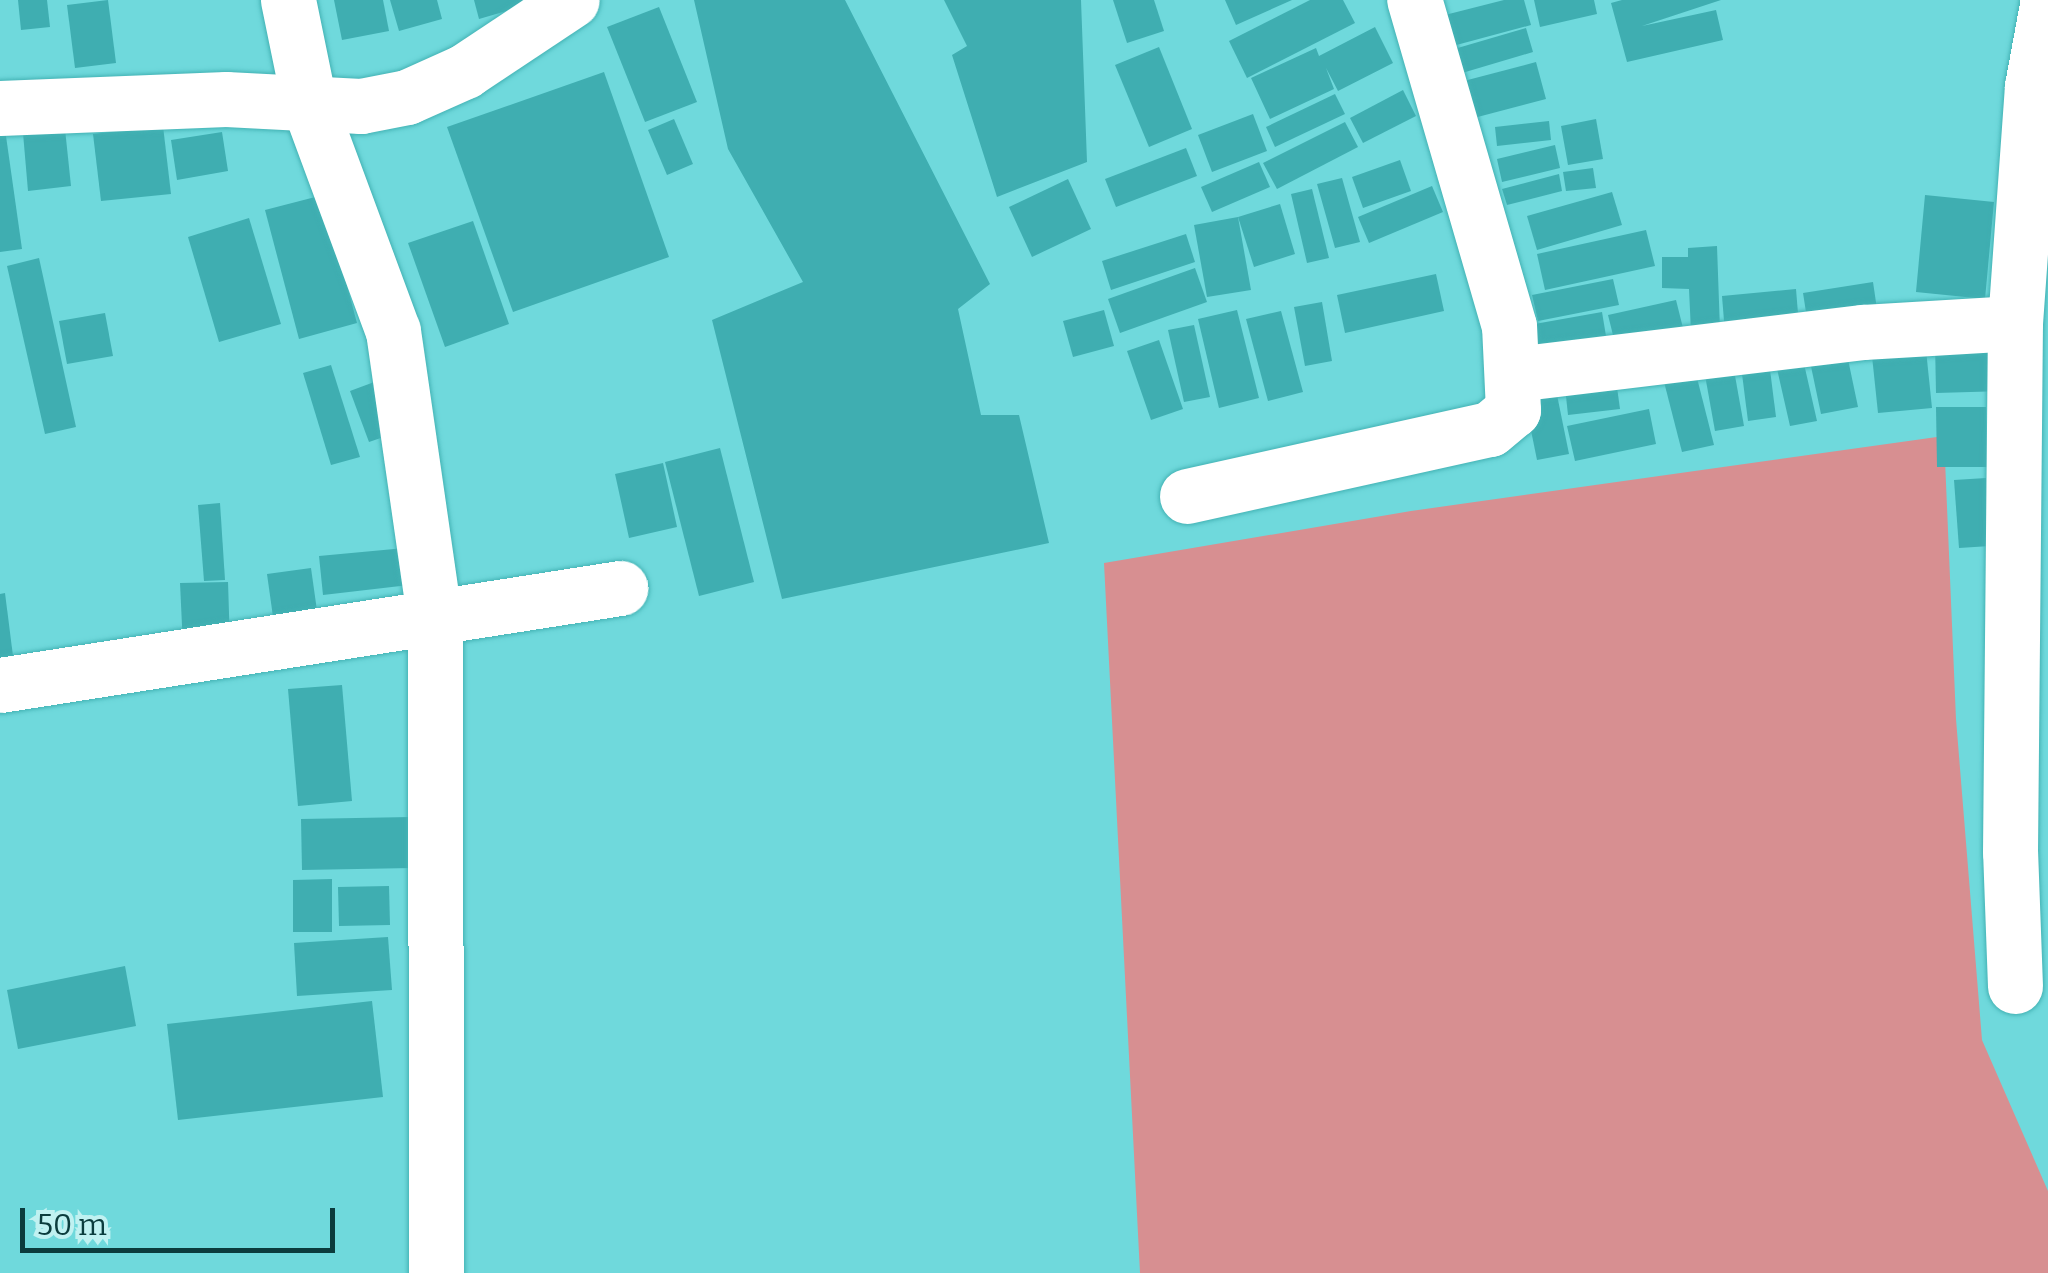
<!DOCTYPE html>
<style>
body{margin:0}
#map{position:relative;width:2048px;height:1273px;overflow:hidden;background:#6fd9dc;font-family:Bitter,serif}
div>[style]{position:absolute}
.green>*{inset:0;background:#d78f91}
.building>*{inset:0;background:#3faeb1}
.roads{filter:drop-shadow(0 0 2px #43b2b4) drop-shadow(0 0 2px #43b2b4)}
.minor>*{height:55px;margin:-27.5px;padding:0 27.5px;transform-origin:27.5px;border-radius:27.5px;background:#fff}
span{translate:-50% -50%;white-space:nowrap;text-align:center;line-height:1.15;-webkit-text-stroke:8px #c0f1f1;paint-order:stroke}
.scale{position:absolute;left:20px;top:1208px;width:315px;height:45px;box-sizing:border-box;border:5px solid #0b3c3d;border-top:0;padding-left:12px;font-size:30px;line-height:35px;white-space:nowrap;color:#0b3c3d;-webkit-text-stroke:8px #c0f1f1;paint-order:stroke}
</style>
<div id="map">
<div class="green">
<div style="clip-path:polygon(1944px 436px,1956px 719px,1982px 1040px,2048px 1191px,2048px 1273px,1140px 1273px,1104px 563px,1411px 511px)"></div>
</div>
<div class="building">
<div style="clip-path:polygon(18px 0,47px 0,50px 27px,21px 30px)"></div>
<div style="clip-path:polygon(108px 0,116px 63px,75px 68px,67px 5px)"></div>
<div style="clip-path:polygon(334px 0,383px 0,389px 31px,342px 40px)"></div>
<div style="clip-path:polygon(390px 0,437px 0,442px 19px,399px 31px)"></div>
<div style="clip-path:polygon(474px 0,522px 0,524px 6px,479px 19px)"></div>
<div style="clip-path:polygon(694px 0,845px 0,990px 284px,958px 309px,981px 415px,1019px 415px,1049px 543px,782px 599px,712px 320px,803px 282px,728px 149px)"></div>
<div style="clip-path:polygon(944px 0,1081px 0,1087px 162px,997px 197px,952px 55px,967px 46px)"></div>
<div style="clip-path:polygon(1113px 0,1154px 0,1164px 31px,1127px 43px)"></div>
<div style="clip-path:polygon(1225px 0,1292px 0,1236px 25px)"></div>
<div style="clip-path:polygon(1310px 0,1343px 0,1355px 23px,1247px 78px,1229px 41px)"></div>
<div style="clip-path:polygon(1504px 0,1524px 0,1531px 25px,1449px 47px,1441px 16px)"></div>
<div style="clip-path:polygon(1534px 0,1594px 0,1597px 14px,1540px 27px)"></div>
<div style="clip-path:polygon(1622px 0,1721px 0,1642px 26px,1716px 10px,1723px 40px,1627px 62px,1611px 3px)"></div>
<div style="clip-path:polygon(659px 7px,697px 102px,645px 122px,607px 27px)"></div>
<div style="clip-path:polygon(1375px 27px,1393px 63px,1338px 91px,1326px 68px,1334px 89px,1270px 119px,1251px 78px,1316px 48px,1319px 56px)"></div>
<div style="clip-path:polygon(1526px 28px,1533px 52px,1452px 76px,1444px 52px)"></div>
<div style="clip-path:polygon(1159px 47px,1192px 129px,1149px 147px,1115px 65px)"></div>
<div style="clip-path:polygon(1536px 62px,1546px 99px,1470px 119px,1460px 82px)"></div>
<div style="clip-path:polygon(604px 72px,669px 257px,513px 312px,447px 127px)"></div>
<div style="clip-path:polygon(1403px 90px,1416px 116px,1363px 143px,1350px 118px)"></div>
<div style="clip-path:polygon(1335px 94px,1345px 114px,1275px 147px,1266px 127px)"></div>
<div style="clip-path:polygon(1253px 114px,1267px 151px,1212px 172px,1198px 135px)"></div>
<div style="clip-path:polygon(674px 119px,693px 164px,667px 175px,648px 130px)"></div>
<div style="clip-path:polygon(1596px 119px,1603px 159px,1568px 165px,1561px 126px)"></div>
<div style="clip-path:polygon(1549px 121px,1551px 140px,1497px 146px,1495px 127px)"></div>
<div style="clip-path:polygon(1345px 122px,1358px 147px,1277px 189px,1263px 163px)"></div>
<div style="clip-path:polygon(163px 126px,171px 194px,101px 201px,93px 134px)"></div>
<div style="clip-path:polygon(5px 129px,22px 249px,0 252px,0 130px)"></div>
<div style="clip-path:polygon(65px 129px,71px 186px,28px 191px,23px 133px)"></div>
<div style="clip-path:polygon(222px 132px,228px 171px,177px 180px,171px 140px)"></div>
<div style="clip-path:polygon(1555px 145px,1560px 168px,1502px 182px,1497px 159px)"></div>
<div style="clip-path:polygon(1186px 148px,1197px 176px,1116px 207px,1105px 179px)"></div>
<div style="clip-path:polygon(1400px 160px,1411px 191px,1363px 208px,1352px 177px)"></div>
<div style="clip-path:polygon(1259px 162px,1270px 187px,1212px 212px,1201px 187px)"></div>
<div style="clip-path:polygon(1593px 168px,1596px 188px,1566px 191px,1563px 172px)"></div>
<div style="clip-path:polygon(1559px 174px,1562px 191px,1507px 205px,1502px 189px)"></div>
<div style="clip-path:polygon(1342px 178px,1360px 242px,1335px 248px,1317px 184px)"></div>
<div style="clip-path:polygon(1068px 179px,1091px 229px,1032px 257px,1009px 207px)"></div>
<div style="clip-path:polygon(1432px 186px,1443px 212px,1369px 243px,1358px 217px)"></div>
<div style="clip-path:polygon(1312px 189px,1329px 258px,1307px 263px,1291px 194px)"></div>
<div style="clip-path:polygon(1612px 192px,1622px 225px,1537px 250px,1527px 216px)"></div>
<div style="clip-path:polygon(323px 195px,357px 323px,299px 339px,265px 210px)"></div>
<div style="clip-path:polygon(1925px 195px,1994px 202px,1985px 299px,1916px 292px)"></div>
<div style="clip-path:polygon(1280px 204px,1295px 254px,1254px 267px,1238px 217px)"></div>
<div style="clip-path:polygon(1238px 217px,1251px 290px,1207px 297px,1194px 225px)"></div>
<div style="clip-path:polygon(249px 218px,281px 324px,219px 342px,188px 237px)"></div>
<div style="clip-path:polygon(473px 221px,509px 324px,445px 347px,408px 243px)"></div>
<div style="clip-path:polygon(1646px 230px,1655px 266px,1545px 290px,1537px 254px)"></div>
<div style="clip-path:polygon(1186px 234px,1195px 262px,1111px 290px,1102px 261px)"></div>
<div style="clip-path:polygon(1717px 246px,1720px 330px,1691px 332px,1689px 289px,1662px 288px,1662px 257px,1688px 257px,1688px 248px)"></div>
<div style="clip-path:polygon(39px 258px,76px 427px,45px 434px,7px 266px)"></div>
<div style="clip-path:polygon(1195px 268px,1207px 302px,1120px 333px,1108px 299px)"></div>
<div style="clip-path:polygon(1436px 274px,1444px 311px,1345px 333px,1337px 295px)"></div>
<div style="clip-path:polygon(1613px 279px,1619px 305px,1538px 321px,1532px 295px)"></div>
<div style="clip-path:polygon(1873px 282px,1878px 316px,1808px 325px,1803px 293px)"></div>
<div style="clip-path:polygon(1796px 289px,1799px 326px,1725px 333px,1722px 296px)"></div>
<div style="clip-path:polygon(1676px 300px,1684px 332px,1616px 347px,1608px 315px)"></div>
<div style="clip-path:polygon(1322px 302px,1332px 361px,1305px 366px,1294px 307px)"></div>
<div style="clip-path:polygon(1104px 310px,1114px 346px,1073px 357px,1063px 321px)"></div>
<div style="clip-path:polygon(1237px 310px,1259px 398px,1219px 408px,1198px 319px)"></div>
<div style="clip-path:polygon(1281px 311px,1303px 392px,1268px 401px,1246px 319px)"></div>
<div style="clip-path:polygon(1602px 312px,1608px 348px,1536px 361px,1529px 325px)"></div>
<div style="clip-path:polygon(105px 313px,113px 356px,67px 364px,59px 321px)"></div>
<div style="clip-path:polygon(1194px 325px,1210px 397px,1184px 402px,1168px 330px)"></div>
<div style="clip-path:polygon(1159px 340px,1183px 409px,1151px 420px,1127px 351px)"></div>
<div style="clip-path:polygon(2004px 340px,2005px 391px,1936px 393px,1935px 342px)"></div>
<div style="clip-path:polygon(1845px 345px,1858px 407px,1821px 414px,1808px 352px)"></div>
<div style="clip-path:polygon(1926px 350px,1932px 408px,1878px 413px,1872px 356px)"></div>
<div style="clip-path:polygon(1802px 355px,1817px 421px,1790px 426px,1775px 360px)"></div>
<div style="clip-path:polygon(1732px 359px,1744px 426px,1715px 431px,1703px 364px)"></div>
<div style="clip-path:polygon(1769px 362px,1776px 417px,1748px 421px,1741px 366px)"></div>
<div style="clip-path:polygon(331px 365px,360px 457px,331px 465px,303px 373px)"></div>
<div style="clip-path:polygon(1695px 370px,1714px 445px,1682px 452px,1663px 378px)"></div>
<div style="clip-path:polygon(385px 378px,404px 430px,369px 442px,350px 391px)"></div>
<div style="clip-path:polygon(1616px 380px,1620px 409px,1568px 415px,1565px 387px)"></div>
<div style="clip-path:polygon(1556px 390px,1569px 454px,1537px 460px,1524px 396px)"></div>
<div style="clip-path:polygon(1936px 407px,1986px 407px,1987px 467px,1937px 467px)"></div>
<div style="clip-path:polygon(1649px 409px,1656px 444px,1575px 461px,1567px 426px)"></div>
<div style="clip-path:polygon(720px 448px,754px 582px,699px 596px,665px 462px)"></div>
<div style="clip-path:polygon(663px 463px,677px 527px,629px 538px,615px 474px)"></div>
<div style="clip-path:polygon(1986px 478px,1990px 546px,1959px 548px,1954px 480px)"></div>
<div style="clip-path:polygon(220px 503px,225px 580px,204px 581px,198px 505px)"></div>
<div style="clip-path:polygon(405px 548px,409px 585px,323px 595px,319px 556px)"></div>
<div style="clip-path:polygon(311px 568px,319px 625px,275px 631px,267px 574px)"></div>
<div style="clip-path:polygon(228px 582px,230px 645px,183px 647px,180px 583px)"></div>
<div style="clip-path:polygon(5px 593px,14px 664px,0 666px,0 594px)"></div>
<div style="clip-path:polygon(342px 685px,352px 801px,298px 806px,288px 689px)"></div>
<div style="clip-path:polygon(411px 817px,412px 868px,302px 870px,301px 819px)"></div>
<div style="clip-path:polygon(332px 879px,332px 932px,293px 932px,293px 880px)"></div>
<div style="clip-path:polygon(389px 886px,390px 925px,339px 926px,338px 887px)"></div>
<div style="clip-path:polygon(388px 937px,392px 990px,297px 996px,294px 943px)"></div>
<div style="clip-path:polygon(125px 966px,136px 1026px,18px 1049px,7px 990px)"></div>
<div style="clip-path:polygon(372px 1001px,383px 1097px,178px 1120px,167px 1024px)"></div>
</div>
<div class="roads">
<div class="minor">
<div style="left:288px;top:0;width:109px;rotate:78.4deg"></div>
<div style="left:310px;top:107px;width:239px;rotate:69.7deg"></div>
<div style="left:393px;top:331px;width:293px;rotate:81.8deg"></div>
<div style="left:435px;top:621px;width:652px;rotate:89.91deg"></div>
<div style="left:0;top:108px;width:226px;rotate:-2.3deg"></div>
<div style="left:226px;top:99px;width:135px;rotate:3deg"></div>
<div style="left:361px;top:106px;width:47px;rotate:-11.1deg"></div>
<div style="left:407px;top:97px;width:64px;rotate:-24.1deg"></div>
<div style="left:465px;top:71px;width:128px;rotate:-33.6deg"></div>
<div style="left:1515px;top:374px;width:351px;rotate:-6.9deg"></div>
<div style="left:1863px;top:332px;width:152px;rotate:-3.4deg"></div>
<div style="left:1187px;top:496px;width:310px;rotate:-12.5deg"></div>
<div style="left:1490px;top:429px;width:30px;rotate:-40deg"></div>
<div style="left:1513px;top:410px;width:84px;rotate:-92.7deg"></div>
<div style="left:1509px;top:326px;width:340px;rotate:-106.2deg"></div>
<div style="left:0;top:685px;width:628px;rotate:-8.89deg"></div>
<div style="left:2015px;top:986px;width:134px;rotate:-92.1deg"></div>
<div style="left:2010px;top:852px;width:529px;rotate:-89.46deg"></div>
<div style="left:2015px;top:323px;width:238px;rotate:-85.9deg"></div>
<div style="left:2032px;top:86px;width:87px;rotate:-79.5deg"></div>
</div>
</div>
<div class="scale">50 m</div>
</div>
